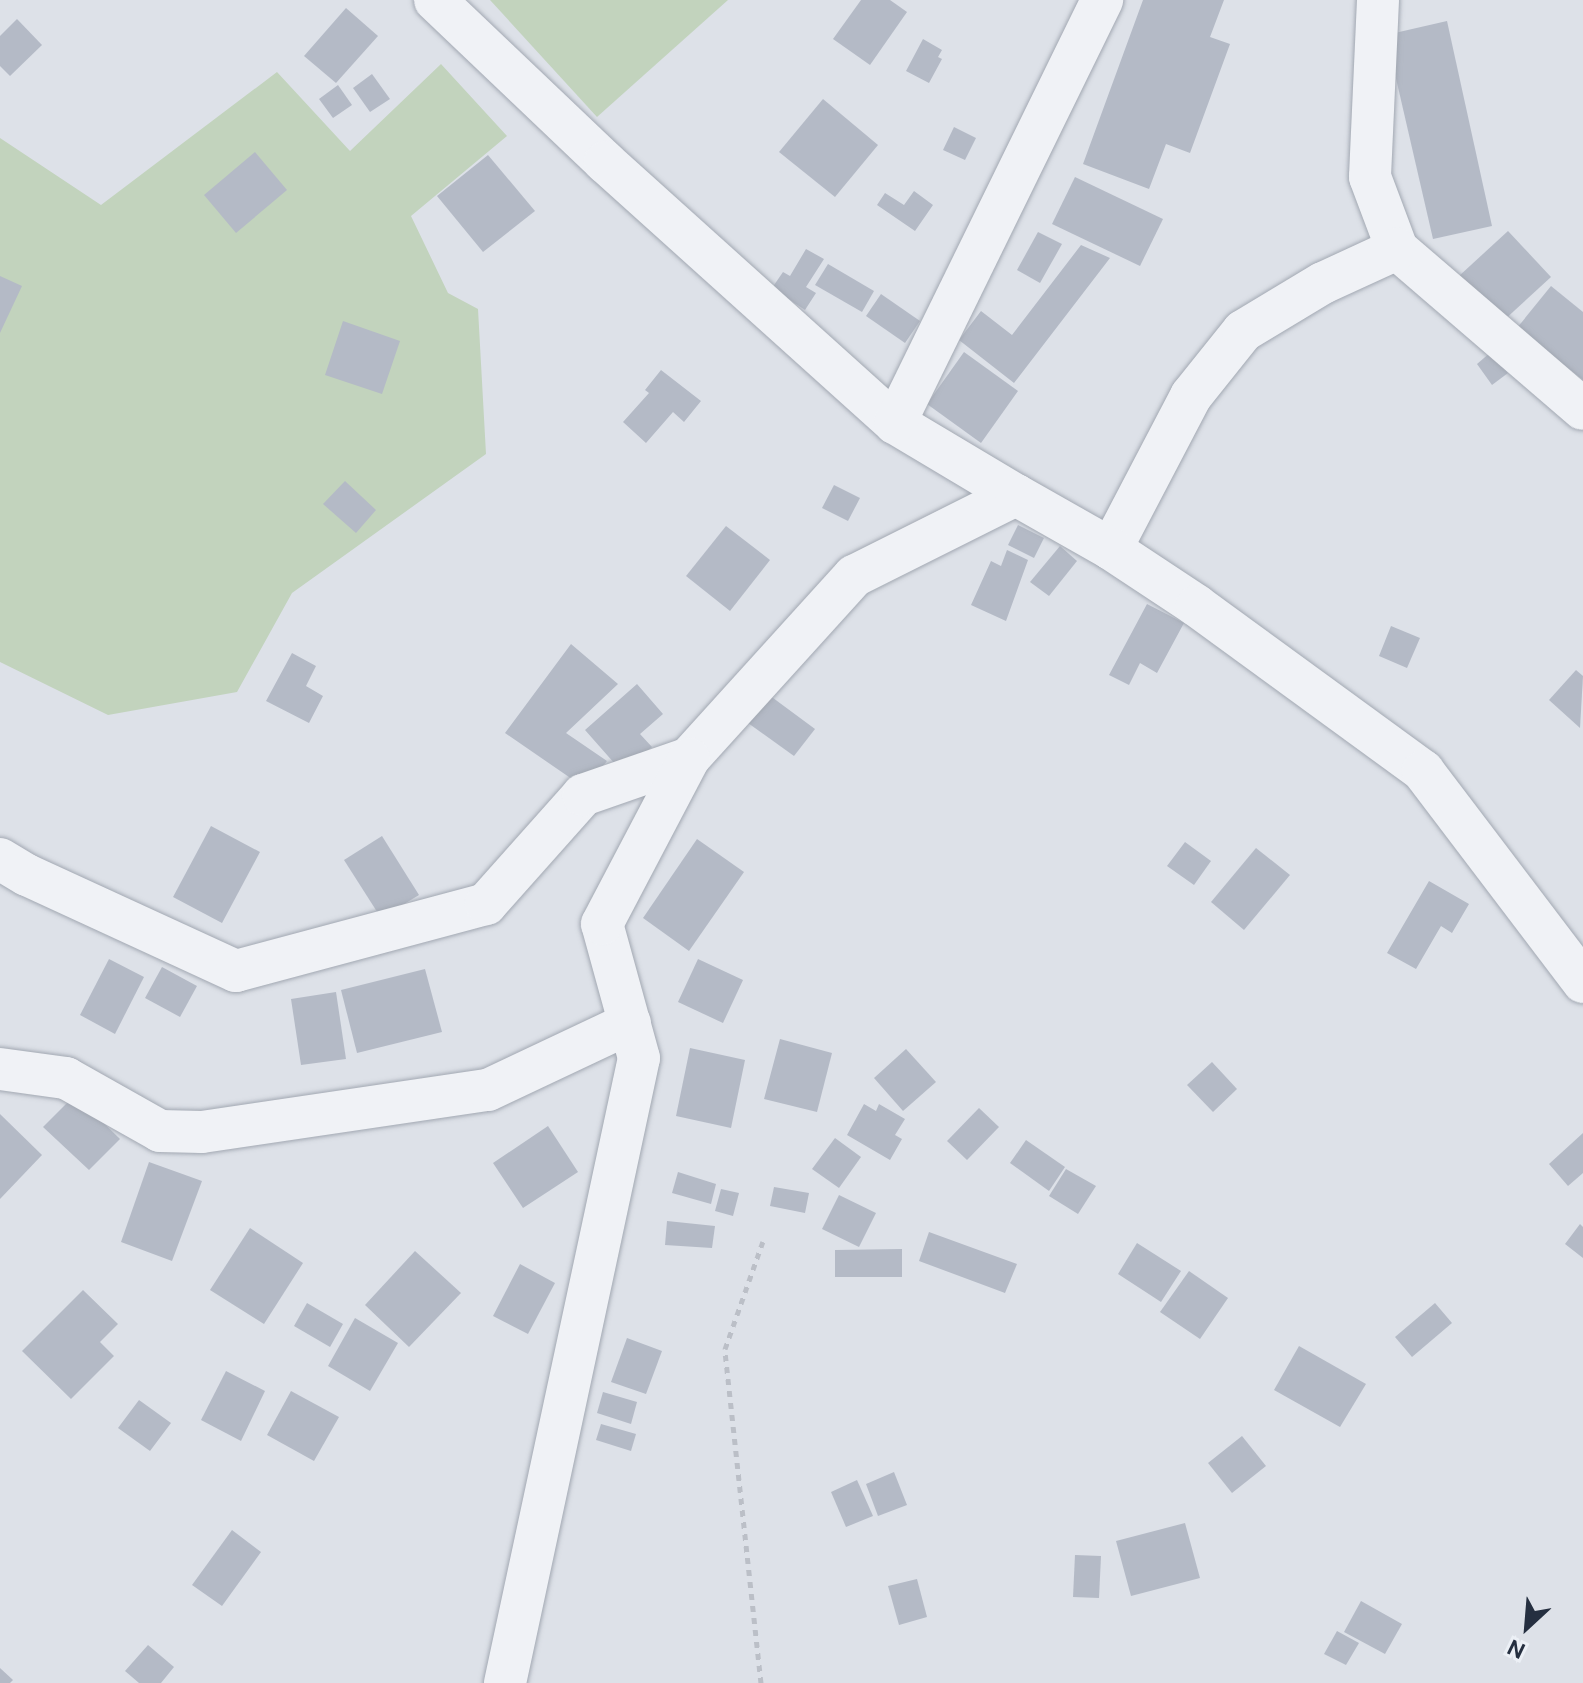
<!DOCTYPE html>
<style>
body{margin:0}
#map{position:relative;width:1583px;height:1683px;overflow:hidden;background:#dde1e8;font-family:"DM Sans",sans-serif}
div>[style]{position:absolute}
.green>*{inset:0;background:#c2d3bd}
.building>*{inset:0;background:#b4bac6}
.path>*{height:5px;margin-top:-2.5px;transform-origin:0;background:repeating-linear-gradient(90deg,#bbbfc7 0 6px,transparent 0 12px)}
.roads{filter:drop-shadow(0 0 2px #a2a8b2) drop-shadow(0 0 2px #a2a8b2)}
.minor>*{height:42px;margin:-21px;padding:0 21px;transform-origin:21px;border-radius:21px;background:#f0f2f6}
span{translate:-50% -50%;white-space:nowrap;text-align:center;line-height:1.15;-webkit-text-stroke:7px #ecf0f6;paint-order:stroke}
.north{position:absolute;left:1487px;top:1587px;width:80px;height:80px;-webkit-text-stroke:6px #ecf0f6;paint-order:stroke;rotate:206deg;font-size:22px;font-weight:700;line-height:32px;text-align:center;color:#252f40}
.north::after{content:'';display:block;margin:auto;width:28px;height:36px;background:#252f40;clip-path:polygon(50% 0,100% 100%,50% 72%,0 100%)}
</style>
<div id="map">
<div class="green">
<div style="clip-path:polygon(490px 0,728px 0,597px 117px)"></div>
<div style="clip-path:polygon(441px 64px,507px 136px,411px 216px,448px 293px,478px 309px,486px 454px,292px 593px,237px 692px,108px 715px,0 662px,0 138px,101px 205px,277px 72px,350px 151px)"></div>
</div>
<div class="building">
<div style="clip-path:polygon(861px 0,890px 0,907px 12px,870px 65px,833px 39px)"></div>
<div style="clip-path:polygon(1143px 0,1224px 0,1210px 37px,1230px 44px,1190px 153px,1166px 144px,1149px 189px,1083px 164px)"></div>
<div style="clip-path:polygon(346px 8px,378px 36px,336px 83px,304px 56px)"></div>
<div style="clip-path:polygon(17px 19px,42px 45px,10px 76px,0 66px,0 36px)"></div>
<div style="clip-path:polygon(1447px 21px,1492px 226px,1433px 239px,1386px 35px)"></div>
<div style="clip-path:polygon(923px 39px,942px 50px,938px 57px,942px 59px,929px 83px,906px 71px)"></div>
<div style="clip-path:polygon(372px 74px,390px 99px,370px 112px,353px 88px)"></div>
<div style="clip-path:polygon(338px 85px,352px 105px,333px 118px,319px 99px)"></div>
<div style="clip-path:polygon(823px 99px,878px 145px,835px 197px,779px 152px)"></div>
<div style="clip-path:polygon(954px 127px,976px 138px,965px 160px,943px 150px)"></div>
<div style="clip-path:polygon(255px 152px,287px 190px,236px 233px,204px 195px)"></div>
<div style="clip-path:polygon(488px 155px,535px 211px,483px 252px,437px 196px)"></div>
<div style="clip-path:polygon(1075px 177px,1163px 219px,1140px 266px,1052px 224px)"></div>
<div style="clip-path:polygon(914px 191px,933px 205px,915px 231px,877px 205px,885px 193px,904px 205px)"></div>
<div style="clip-path:polygon(1508px 231px,1551px 277px,1502px 322px,1459px 276px)"></div>
<div style="clip-path:polygon(1038px 232px,1062px 244px,1040px 283px,1017px 270px)"></div>
<div style="clip-path:polygon(1081px 245px,1110px 258px,1014px 383px,959px 340px,981px 311px,1012px 335px)"></div>
<div style="clip-path:polygon(806px 249px,824px 259px,806px 287px,816px 293px,805px 310px,772px 288px,783px 272px,790px 276px)"></div>
<div style="clip-path:polygon(828px 264px,874px 291px,862px 312px,815px 285px)"></div>
<div style="clip-path:polygon(0 276px,22px 286px,0 333px)"></div>
<div style="clip-path:polygon(1551px 286px,1583px 312px,1583px 380px,1517px 328px)"></div>
<div style="clip-path:polygon(881px 294px,920px 321px,905px 343px,866px 316px)"></div>
<div style="clip-path:polygon(343px 321px,400px 341px,382px 394px,325px 375px)"></div>
<div style="clip-path:polygon(964px 352px,1018px 391px,981px 443px,927px 404px)"></div>
<div style="clip-path:polygon(1491px 352px,1508px 373px,1492px 385px,1477px 364px)"></div>
<div style="clip-path:polygon(661px 370px,701px 401px,684px 422px,673px 412px,646px 443px,623px 422px,649px 393px,645px 390px)"></div>
<div style="clip-path:polygon(345px 481px,376px 510px,356px 533px,323px 504px)"></div>
<div style="clip-path:polygon(834px 485px,860px 498px,848px 521px,822px 508px)"></div>
<div style="clip-path:polygon(1018px 525px,1044px 538px,1034px 558px,1008px 545px)"></div>
<div style="clip-path:polygon(726px 526px,770px 560px,730px 611px,686px 576px)"></div>
<div style="clip-path:polygon(1060px 546px,1077px 561px,1049px 596px,1030px 582px)"></div>
<div style="clip-path:polygon(1007px 550px,1028px 560px,1006px 621px,971px 605px,991px 561px,1001px 566px)"></div>
<div style="clip-path:polygon(1147px 604px,1184px 623px,1157px 673px,1140px 663px,1129px 685px,1109px 675px)"></div>
<div style="clip-path:polygon(1391px 626px,1420px 638px,1407px 668px,1379px 656px)"></div>
<div style="clip-path:polygon(571px 644px,618px 684px,566px 733px,607px 761px,585px 788px,505px 733px)"></div>
<div style="clip-path:polygon(292px 653px,316px 666px,306px 686px,323px 696px,309px 723px,266px 701px)"></div>
<div style="clip-path:polygon(1576px 670px,1583px 676px,1580px 728px,1549px 700px)"></div>
<div style="clip-path:polygon(637px 684px,663px 714px,640px 734px,652px 747px,623px 773px,585px 730px)"></div>
<div style="clip-path:polygon(769px 695px,815px 729px,794px 756px,748px 723px)"></div>
<div style="clip-path:polygon(211px 826px,260px 852px,222px 923px,173px 897px)"></div>
<div style="clip-path:polygon(382px 836px,419px 895px,381px 918px,344px 860px)"></div>
<div style="clip-path:polygon(697px 839px,744px 872px,689px 951px,643px 918px)"></div>
<div style="clip-path:polygon(1185px 842px,1211px 861px,1194px 885px,1167px 866px)"></div>
<div style="clip-path:polygon(1256px 848px,1290px 875px,1244px 930px,1211px 902px)"></div>
<div style="clip-path:polygon(1429px 881px,1469px 904px,1452px 933px,1441px 926px,1416px 969px,1387px 953px)"></div>
<div style="clip-path:polygon(109px 959px,144px 977px,115px 1034px,80px 1015px)"></div>
<div style="clip-path:polygon(698px 959px,743px 980px,723px 1023px,678px 1002px)"></div>
<div style="clip-path:polygon(162px 967px,197px 986px,180px 1017px,145px 998px)"></div>
<div style="clip-path:polygon(425px 969px,442px 1032px,357px 1053px,341px 990px)"></div>
<div style="clip-path:polygon(336px 992px,346px 1059px,301px 1065px,291px 999px)"></div>
<div style="clip-path:polygon(780px 1039px,832px 1053px,817px 1112px,764px 1099px)"></div>
<div style="clip-path:polygon(690px 1048px,745px 1060px,731px 1128px,676px 1116px)"></div>
<div style="clip-path:polygon(906px 1049px,936px 1082px,903px 1111px,874px 1078px)"></div>
<div style="clip-path:polygon(1212px 1062px,1237px 1089px,1213px 1112px,1187px 1085px)"></div>
<div style="clip-path:polygon(75px 1095px,120px 1139px,89px 1170px,43px 1127px)"></div>
<div style="clip-path:polygon(864px 1104px,876px 1111px,879px 1104px,905px 1119px,895px 1135px,902px 1139px,890px 1160px,847px 1135px)"></div>
<div style="clip-path:polygon(979px 1108px,999px 1127px,967px 1160px,947px 1141px)"></div>
<div style="clip-path:polygon(0 1114px,42px 1155px,0 1199px)"></div>
<div style="clip-path:polygon(548px 1126px,578px 1172px,523px 1208px,493px 1163px)"></div>
<div style="clip-path:polygon(1583px 1133px,1583px 1173px,1568px 1186px,1549px 1164px)"></div>
<div style="clip-path:polygon(835px 1138px,861px 1157px,839px 1188px,812px 1169px)"></div>
<div style="clip-path:polygon(1026px 1140px,1065px 1167px,1049px 1191px,1010px 1163px)"></div>
<div style="clip-path:polygon(149px 1162px,202px 1181px,172px 1261px,121px 1242px)"></div>
<div style="clip-path:polygon(1066px 1169px,1096px 1186px,1078px 1214px,1049px 1196px)"></div>
<div style="clip-path:polygon(678px 1172px,716px 1184px,711px 1204px,672px 1193px)"></div>
<div style="clip-path:polygon(774px 1187px,809px 1193px,805px 1213px,770px 1206px)"></div>
<div style="clip-path:polygon(721px 1189px,739px 1193px,733px 1216px,715px 1211px)"></div>
<div style="clip-path:polygon(839px 1195px,876px 1213px,859px 1247px,822px 1229px)"></div>
<div style="clip-path:polygon(667px 1221px,715px 1226px,712px 1248px,665px 1245px)"></div>
<div style="clip-path:polygon(1580px 1224px,1583px 1227px,1583px 1258px,1565px 1244px)"></div>
<div style="clip-path:polygon(250px 1228px,303px 1263px,264px 1324px,210px 1290px)"></div>
<div style="clip-path:polygon(929px 1232px,1017px 1264px,1005px 1293px,919px 1261px)"></div>
<div style="clip-path:polygon(1137px 1243px,1181px 1271px,1161px 1302px,1118px 1274px)"></div>
<div style="clip-path:polygon(902px 1249px,902px 1277px,835px 1277px,835px 1250px)"></div>
<div style="clip-path:polygon(415px 1251px,461px 1293px,409px 1347px,365px 1305px)"></div>
<div style="clip-path:polygon(520px 1264px,555px 1283px,528px 1334px,493px 1316px)"></div>
<div style="clip-path:polygon(1189px 1271px,1228px 1298px,1200px 1339px,1160px 1312px)"></div>
<div style="clip-path:polygon(83px 1290px,118px 1324px,100px 1342px,114px 1356px,71px 1399px,22px 1351px)"></div>
<div style="clip-path:polygon(307px 1303px,343px 1324px,330px 1347px,294px 1326px)"></div>
<div style="clip-path:polygon(1435px 1303px,1452px 1323px,1412px 1357px,1395px 1337px)"></div>
<div style="clip-path:polygon(355px 1318px,398px 1343px,370px 1391px,328px 1366px)"></div>
<div style="clip-path:polygon(627px 1338px,662px 1351px,646px 1394px,611px 1382px)"></div>
<div style="clip-path:polygon(1299px 1346px,1366px 1384px,1340px 1427px,1274px 1390px)"></div>
<div style="clip-path:polygon(226px 1371px,265px 1391px,241px 1441px,201px 1420px)"></div>
<div style="clip-path:polygon(291px 1391px,339px 1417px,314px 1461px,267px 1435px)"></div>
<div style="clip-path:polygon(603px 1392px,637px 1402px,631px 1424px,597px 1413px)"></div>
<div style="clip-path:polygon(139px 1400px,171px 1423px,150px 1451px,118px 1428px)"></div>
<div style="clip-path:polygon(601px 1424px,636px 1434px,631px 1451px,596px 1440px)"></div>
<div style="clip-path:polygon(1242px 1436px,1266px 1466px,1232px 1493px,1208px 1463px)"></div>
<div style="clip-path:polygon(894px 1472px,907px 1505px,878px 1516px,866px 1484px)"></div>
<div style="clip-path:polygon(857px 1480px,873px 1516px,846px 1527px,831px 1492px)"></div>
<div style="clip-path:polygon(1185px 1523px,1200px 1578px,1131px 1596px,1116px 1541px)"></div>
<div style="clip-path:polygon(232px 1530px,261px 1552px,222px 1606px,192px 1585px)"></div>
<div style="clip-path:polygon(1075px 1555px,1101px 1556px,1099px 1598px,1073px 1597px)"></div>
<div style="clip-path:polygon(917px 1579px,927px 1617px,899px 1625px,888px 1586px)"></div>
<div style="clip-path:polygon(1361px 1601px,1402px 1624px,1385px 1654px,1344px 1632px)"></div>
<div style="clip-path:polygon(1337px 1631px,1359px 1643px,1346px 1665px,1324px 1654px)"></div>
<div style="clip-path:polygon(148px 1645px,174px 1667px,161px 1683px,139px 1683px,125px 1671px)"></div>
<div style="clip-path:polygon(0 1668px,13px 1680px,10px 1683px,0 1683px)"></div>
</div>
<div class="path">
<div style="left:761px;top:1683px;width:336px;rotate:-96.2deg"></div>
<div style="left:725px;top:1349px;width:114px;rotate:-70.6deg"></div>
</div>
<div class="roads">
<div class="minor">
<div style="left:435px;top:0;width:235px;rotate:43.6deg"></div>
<div style="left:605px;top:162px;width:390px;rotate:42deg"></div>
<div style="left:895px;top:423px;width:141px;rotate:30.8deg"></div>
<div style="left:1378px;top:0;width:177px;rotate:92.6deg"></div>
<div style="left:1370px;top:177px;width:77px;rotate:69.4deg"></div>
<div style="left:1397px;top:249px;width:245px;rotate:40.7deg"></div>
<div style="left:895px;top:423px;width:471px;rotate:-63.9deg"></div>
<div style="left:1111px;top:549px;width:173px;rotate:-62.4deg"></div>
<div style="left:1191px;top:396px;width:83px;rotate:-51.3deg"></div>
<div style="left:1243px;top:331px;width:93px;rotate:-31deg"></div>
<div style="left:1323px;top:283px;width:81px;rotate:-24.7deg"></div>
<div style="left:0;top:859px;width:31px;rotate:31deg"></div>
<div style="left:27px;top:875px;width:230px;rotate:24.7deg"></div>
<div style="left:236px;top:971px;width:259px;rotate:-15deg"></div>
<div style="left:486px;top:904px;width:146px;rotate:-48.3deg"></div>
<div style="left:583px;top:795px;width:112px;rotate:-19.2deg"></div>
<div style="left:689px;top:758px;width:246px;rotate:-47.8deg"></div>
<div style="left:854px;top:576px;width:181px;rotate:-26.6deg"></div>
<div style="left:1016px;top:495px;width:109px;rotate:29.6deg"></div>
<div style="left:1111px;top:549px;width:103px;rotate:33.5deg"></div>
<div style="left:1197px;top:606px;width:280px;rotate:36.1deg"></div>
<div style="left:1423px;top:771px;width:265px;rotate:52.8deg"></div>
<div style="left:0;top:1069px;width:67px;rotate:7.8deg"></div>
<div style="left:66px;top:1078px;width:108px;rotate:29.4deg"></div>
<div style="left:160px;top:1131px;width:42px;rotate:1.4deg"></div>
<div style="left:202px;top:1132px;width:289px;rotate:-8.4deg"></div>
<div style="left:488px;top:1090px;width:157px;rotate:-25.3deg"></div>
<div style="left:505px;top:1683px;width:639px;rotate:-77.9deg"></div>
<div style="left:639px;top:1058px;width:139px;rotate:-105.4deg"></div>
<div style="left:602px;top:924px;width:187px;rotate:-62.3deg"></div>
</div>
</div>
<div class="north">N</div>
</div>
